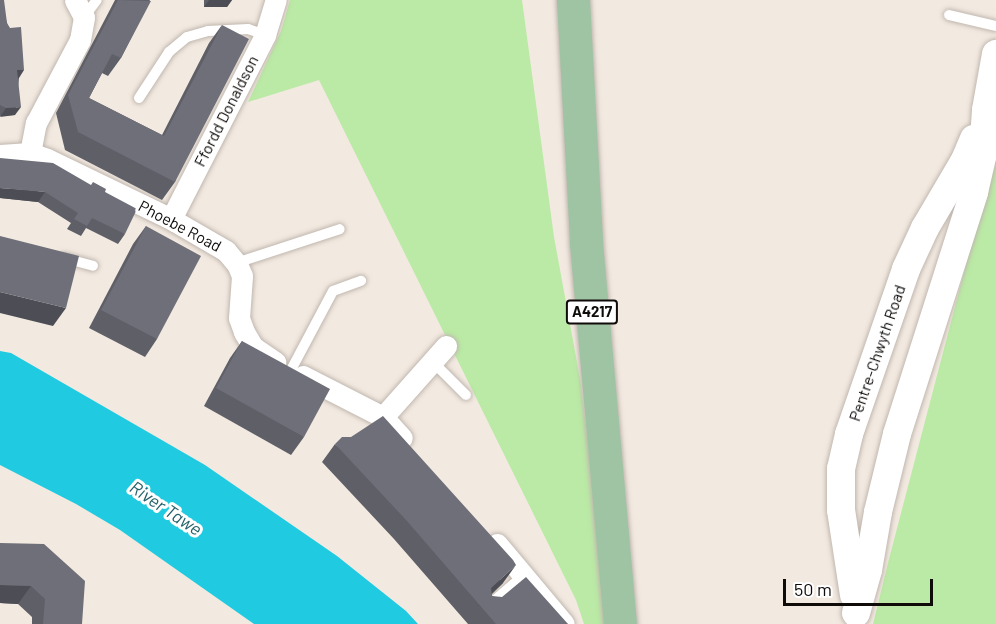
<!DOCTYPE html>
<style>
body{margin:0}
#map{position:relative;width:996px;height:624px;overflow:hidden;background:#f2e9e0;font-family:Barlow,sans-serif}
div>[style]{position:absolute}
.green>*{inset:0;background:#baeaa5}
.water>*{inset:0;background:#20cbe1}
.roads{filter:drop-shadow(0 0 2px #c0b7af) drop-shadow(0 0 2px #c0b7af)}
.service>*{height:10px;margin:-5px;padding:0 5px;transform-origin:5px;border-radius:5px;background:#fff}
.minor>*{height:21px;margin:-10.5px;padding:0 10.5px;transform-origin:10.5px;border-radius:10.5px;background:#fff}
.secondary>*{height:28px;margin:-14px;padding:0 14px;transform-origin:14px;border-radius:14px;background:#fff}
.primary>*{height:33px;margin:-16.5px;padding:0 16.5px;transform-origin:16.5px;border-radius:16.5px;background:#9fc4a3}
.wall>*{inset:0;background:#5f5f68}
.shaded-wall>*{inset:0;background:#4d4e55}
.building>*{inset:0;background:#6e6f79}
span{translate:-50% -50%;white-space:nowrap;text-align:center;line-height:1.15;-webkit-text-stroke:6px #fff;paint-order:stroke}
.shield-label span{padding:2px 4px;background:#fff;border:2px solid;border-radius:4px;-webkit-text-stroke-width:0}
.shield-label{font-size:15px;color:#0e0b09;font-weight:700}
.street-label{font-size:16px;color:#0e0b09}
.water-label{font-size:18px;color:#24616a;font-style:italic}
.scale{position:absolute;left:783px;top:579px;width:150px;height:27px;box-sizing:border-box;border:3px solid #0e0b09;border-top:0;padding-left:8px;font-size:18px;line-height:21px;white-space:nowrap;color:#0e0b09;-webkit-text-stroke:4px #fff;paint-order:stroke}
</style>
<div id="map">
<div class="green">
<div style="clip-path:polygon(290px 0,522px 0,554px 237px,581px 384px,608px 624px,584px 624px,576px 600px,319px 80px,248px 102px,281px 31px)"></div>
<div style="clip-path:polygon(996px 150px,996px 624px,873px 624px,889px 559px)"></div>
</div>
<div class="water">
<div style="clip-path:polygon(0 351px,11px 353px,205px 465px,337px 556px,406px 611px,418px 624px,254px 624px,120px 530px,76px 504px,0 465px)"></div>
</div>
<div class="roads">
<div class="service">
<div style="left:949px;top:15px;width:48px;rotate:13.2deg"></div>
<div style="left:84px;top:17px;width:21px;rotate:-53deg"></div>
<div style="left:139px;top:98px;width:55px;rotate:-56.9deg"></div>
<div style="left:169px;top:52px;width:23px;rotate:-40deg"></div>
<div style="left:187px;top:37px;width:22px;rotate:-16deg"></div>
<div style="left:208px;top:31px;width:40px;rotate:-2.9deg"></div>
<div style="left:248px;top:29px;width:18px;rotate:19deg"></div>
<div style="left:64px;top:258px;width:30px;rotate:15deg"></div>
<div style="left:236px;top:263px;width:109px;rotate:-18.1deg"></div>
<div style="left:432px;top:361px;width:48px;rotate:45deg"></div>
<div style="left:291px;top:370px;width:89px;rotate:-62deg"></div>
<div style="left:333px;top:291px;width:30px;rotate:-20deg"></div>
<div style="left:489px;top:605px;width:45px;rotate:-40.5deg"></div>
</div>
<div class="minor">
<div style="left:30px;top:153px;width:31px;rotate:-79deg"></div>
<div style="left:36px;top:123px;width:94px;rotate:-62.1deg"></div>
<div style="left:80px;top:40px;width:23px;rotate:-80deg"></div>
<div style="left:84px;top:17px;width:19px;rotate:-118deg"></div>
<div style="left:0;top:155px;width:30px;rotate:-4deg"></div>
<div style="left:30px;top:153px;width:18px;rotate:19deg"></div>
<div style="left:47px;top:159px;width:138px;rotate:25.8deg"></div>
<div style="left:171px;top:219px;width:64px;rotate:30.2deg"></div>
<div style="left:226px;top:251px;width:17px;rotate:50deg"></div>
<div style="left:237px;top:264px;width:13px;rotate:67deg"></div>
<div style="left:242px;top:276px;width:42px;rotate:94.1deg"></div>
<div style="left:239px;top:318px;width:15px;rotate:70deg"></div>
<div style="left:244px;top:332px;width:17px;rotate:59deg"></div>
<div style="left:253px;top:347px;width:27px;rotate:34deg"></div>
<div style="left:171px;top:219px;width:207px;rotate:-62.9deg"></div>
<div style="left:265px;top:35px;width:37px;rotate:-73deg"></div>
<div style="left:303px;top:376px;width:90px;rotate:27.1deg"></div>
<div style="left:383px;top:417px;width:28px;rotate:48deg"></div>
<div style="left:383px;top:417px;width:95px;rotate:-48.4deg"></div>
<div style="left:497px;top:544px;width:104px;rotate:50.1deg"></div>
</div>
<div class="secondary">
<div style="left:854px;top:595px;width:86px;rotate:-98.7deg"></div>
<div style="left:841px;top:510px;width:41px;rotate:-90deg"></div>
<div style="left:841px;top:469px;width:36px;rotate:-77deg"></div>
<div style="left:849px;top:434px;width:175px;rotate:-70.9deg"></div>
<div style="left:906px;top:269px;width:45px;rotate:-65.1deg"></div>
<div style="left:925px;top:228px;width:79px;rotate:-59.5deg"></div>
<div style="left:965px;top:160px;width:23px;rotate:-67deg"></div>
<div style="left:856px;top:613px;width:45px;rotate:-74.4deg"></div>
<div style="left:868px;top:570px;width:59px;rotate:-80.2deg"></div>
<div style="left:878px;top:512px;width:80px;rotate:-76.3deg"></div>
<div style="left:897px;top:434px;width:254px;rotate:-72.3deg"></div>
<div style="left:974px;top:192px;width:39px;rotate:-77deg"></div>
<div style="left:983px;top:154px;width:44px;rotate:-86.1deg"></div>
<div style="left:986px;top:110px;width:57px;rotate:-79.9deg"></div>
</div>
<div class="primary">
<div style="left:573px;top:0;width:243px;rotate:86.9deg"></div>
<div style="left:586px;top:243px;width:383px;rotate:84.9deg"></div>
</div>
</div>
<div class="wall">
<div style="clip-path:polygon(0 0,7px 23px,19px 78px,15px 115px,0 116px)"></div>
<div style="clip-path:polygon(115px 0,150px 0,121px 58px,108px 76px,102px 73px,89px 98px,162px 135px,209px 43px,222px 25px,175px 182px,162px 200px,65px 150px,56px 113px)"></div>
<div style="clip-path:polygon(204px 0,232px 0,227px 7px,204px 7px)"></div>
<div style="clip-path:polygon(91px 185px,105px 192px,125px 234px,118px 244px,86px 228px,81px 236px,67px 229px,71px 223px,38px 202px,0 198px)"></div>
<div style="clip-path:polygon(146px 226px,157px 339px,145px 357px,89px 328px,133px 244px)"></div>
<div style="clip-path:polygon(242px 341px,304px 437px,291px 455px,204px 406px,230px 358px)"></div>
<div style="clip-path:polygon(335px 444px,503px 583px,492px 594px,492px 596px,568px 624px,468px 624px,394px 539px,322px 462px)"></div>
<div style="clip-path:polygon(0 543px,82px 624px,32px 624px,32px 617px,18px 604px,0 603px)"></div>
</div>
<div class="shaded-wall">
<div style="clip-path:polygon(209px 0,232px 0,227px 7px,204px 7px)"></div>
<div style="clip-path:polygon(17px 70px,24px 70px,19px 78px,11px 79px)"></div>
<div style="clip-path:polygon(21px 107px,15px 115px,0 117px,6px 108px)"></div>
<div style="clip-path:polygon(0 188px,29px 190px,45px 192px,38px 202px,0 198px)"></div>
<div style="clip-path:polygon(0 292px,66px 308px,53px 326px,0 313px)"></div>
<div style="clip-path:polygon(516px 565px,503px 583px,478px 606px,491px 588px)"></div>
<div style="clip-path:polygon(0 585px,31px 586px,18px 604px,0 603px)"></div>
</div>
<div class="building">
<div style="clip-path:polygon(0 0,4px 0,7px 23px,10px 28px,21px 27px,24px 70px,17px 70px,21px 107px,6px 108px,0 105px)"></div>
<div style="clip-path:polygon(118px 0,151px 1px,121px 58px,112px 54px,89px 98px,164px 136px,222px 25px,249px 39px,175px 182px,78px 132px,68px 95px)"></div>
<div style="clip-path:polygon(0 158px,53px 163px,91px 185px,93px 182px,106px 189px,105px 192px,137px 209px,125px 234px,92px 218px,87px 226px,74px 219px,78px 213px,45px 192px,0 188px)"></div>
<div style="clip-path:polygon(146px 226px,201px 256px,157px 339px,101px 310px)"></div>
<div style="clip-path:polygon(0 236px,79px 256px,66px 308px,0 292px)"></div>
<div style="clip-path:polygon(242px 341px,330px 389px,304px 437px,216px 388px)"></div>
<div style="clip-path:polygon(383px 416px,513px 560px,516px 565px,491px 588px,492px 596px,502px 597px,526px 577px,568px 624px,496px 624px,407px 521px,335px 444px,342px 437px,351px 437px)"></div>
<div style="clip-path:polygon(0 543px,44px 544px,85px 581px,82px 624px,43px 624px,45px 599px,31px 586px,0 585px)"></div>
</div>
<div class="shield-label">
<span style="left:592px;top:312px">A4217</span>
</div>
<div class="street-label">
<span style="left:226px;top:111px;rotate:-63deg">Ffordd Donaldson</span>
<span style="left:180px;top:226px;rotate:28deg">Phoebe Road</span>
<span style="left:877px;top:353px;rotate:-71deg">Pentre-Chwyth Road</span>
</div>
<div class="water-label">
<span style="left:166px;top:508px;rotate:34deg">River Tawe</span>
</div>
<div class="scale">50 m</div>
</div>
